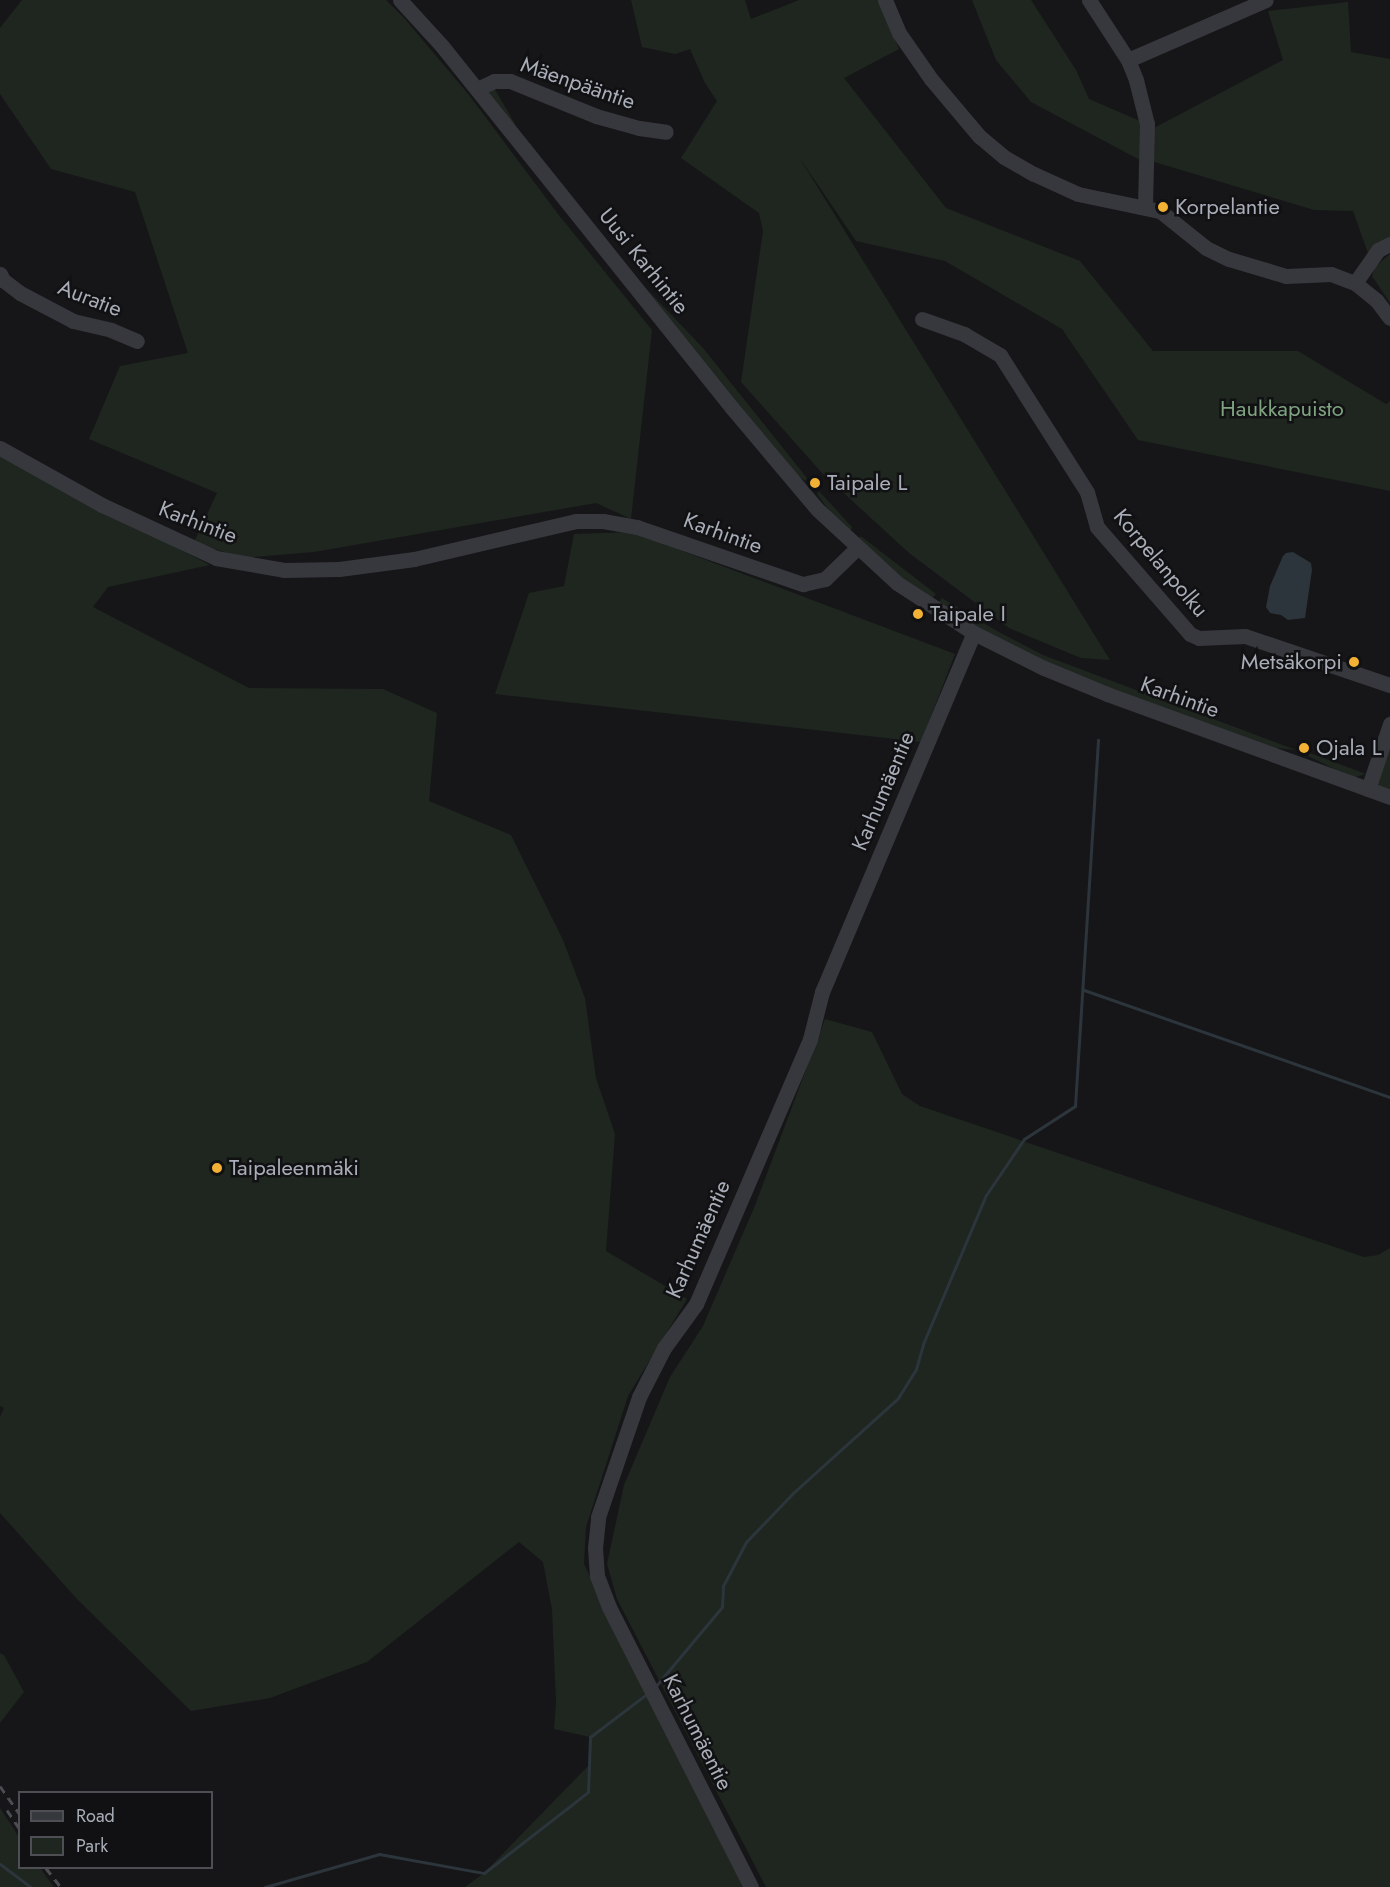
<!DOCTYPE html>
<meta charset="utf-8">
<style>
body{margin:0}
#map{position:relative;width:1390px;height:1887px;overflow:hidden;background:#161618;font-family:Jost,sans-serif}
div>[style]{position:absolute}
.green>*{inset:0;background:#1e261f}
.water>*{inset:0;background:#2c353c}
.stream>*{height:3px;margin:-1.5px;padding:0 1.5px;transform-origin:1.5px;border-radius:1.5px;background:#2c353c}
.minor>*{height:15px;margin:-7.5px;padding:0 7.5px;transform-origin:7.5px;border-radius:7.5px;background:#37383d}
.rail>*{height:3px;margin-top:-1.5px;transform-origin:0;background:repeating-linear-gradient(90deg,#4a4c52 0 8px,transparent 0 14px)}
.dots>*{width:16px;height:16px;translate:-50% -50%;box-sizing:border-box;border:3px solid #111113;border-radius:50%}
span{translate:-50% -50%;white-space:nowrap;text-align:center;line-height:1.15;-webkit-text-stroke:5px #111113;paint-order:stroke}
.street-label{font-size:22px;color:#a8adb8}
.poi-label{font-size:22px;color:#a8adb8}
.left{translate:0 -50%;text-align:left}
.right{translate:-100% -50%;text-align:right}
.park-label{font-size:22px;color:#7fa381}
.legend{position:absolute;left:18px;top:1791px;width:195px;height:78px;box-sizing:border-box;background:#111113;border:2px solid #4d4f55;margin:0;padding:8px 10px;list-style:none;font-size:18px;color:#a8adb8}
.legend li{display:flex;align-items:center;gap:12px;height:30px}
.legend b{width:30px;border:2px solid #4d4f55}
</style>
<div id="map">
<div class="green">
<div style="clip-path:polygon(22px 0,386px 0,405px 19px,469px 95px,558px 214px,652px 330px,631px 519px,596px 503px,314px 552px,242px 558px,194px 542px,217px 493px,89px 439px,120px 366px,188px 353px,135px 192px,51px 169px,0 94px,0 28px)"></div>
<div style="clip-path:polygon(631px 0,745px 0,751px 19px,799px 0,878px 0,899px 49px,844px 78px,946px 208px,1080px 261px,1153px 351px,1298px 351px,1386px 404px,1390px 401px,1390px 491px,1138px 440px,1062px 329px,945px 261px,856px 241px,799px 157px,1110px 660px,1081px 658px,1009px 628px,909px 553px,822px 473px,741px 382px,763px 231px,759px 213px,681px 158px,717px 101px,705px 83px,690px 49px,675px 54px,642px 47px)"></div>
<div style="clip-path:polygon(972px 0,1031px 0,1076px 70px,1089px 99px,1147px 124px,1140px 160px,1031px 102px,996px 60px)"></div>
<div style="clip-path:polygon(1348px 2px,1351px 52px,1390px 59px,1390px 241px,1369px 256px,1353px 211px,1314px 210px,1151px 161px,1152px 129px,1283px 60px,1268px 11px)"></div>
<div style="clip-path:polygon(493px 86px,515px 124px,513px 125px,488px 94px)"></div>
<div style="clip-path:polygon(1390px 254px,1390px 303px,1372px 276px,1375px 267px)"></div>
<div style="clip-path:polygon(644px 286px,703px 348px,807px 478px,805px 481px,789px 469px)"></div>
<div style="clip-path:polygon(0 456px,210px 565px,108px 587px,93px 607px,249px 688px,383px 689px,437px 713px,429px 801px,511px 835px,563px 940px,585px 998px,596px 1078px,615px 1134px,606px 1251px,687px 1299px,628px 1396px,586px 1527px,584px 1564px,743px 1887px,465px 1887px,484px 1873px,588px 1766px,590px 1737px,554px 1729px,556px 1703px,552px 1609px,543px 1562px,519px 1542px,367px 1662px,270px 1698px,191px 1711px,77px 1599px,0 1513px,0 1417px,4px 1408px,0 1406px)"></div>
<div style="clip-path:polygon(819px 491px,852px 527px,851px 530px,847px 532px,835px 519px,817px 494px)"></div>
<div style="clip-path:polygon(632px 532px,955px 654px,921px 742px,495px 694px,529px 593px,564px 586px,574px 534px)"></div>
<div style="clip-path:polygon(858px 537px,862px 537px,936px 594px,929px 601px,898px 577px)"></div>
<div style="clip-path:polygon(942px 598px,997px 631px,1043px 655px,1296px 750px,1266px 747px,1046px 664px,937px 605px)"></div>
<div style="clip-path:polygon(1390px 724px,1390px 799px,1369px 791px)"></div>
<div style="clip-path:polygon(1310px 753px,1366px 774px,1353px 778px,1308px 756px)"></div>
<div style="clip-path:polygon(825px 1019px,872px 1032px,902px 1094px,920px 1106px,1364px 1257px,1378px 1255px,1390px 1248px,1390px 1887px,766px 1887px,617px 1599px,607px 1564px,624px 1485px,670px 1377px,703px 1326px,754px 1208px)"></div>
<div style="clip-path:polygon(0 1653px,4px 1655px,24px 1692px,0 1723px)"></div>
<div style="clip-path:polygon(0 1808px,19px 1837px,20px 1868px,40px 1868px,54px 1887px,0 1887px)"></div>
</div>
<div class="water">
<div style="clip-path:polygon(1293px 552px,1311px 563px,1312px 570px,1305px 618px,1288px 620px,1281px 615px,1270px 613px,1266px 607px,1270px 586px,1283px 556px,1286px 553px)"></div>
</div>
<div class="stream">
<div style="left:1084px;top:990px;width:324px;rotate:19.3deg"></div>
<div style="left:655px;top:1687px;width:104px;rotate:-50.1deg"></div>
<div style="left:722px;top:1607px;width:21px;rotate:-87deg"></div>
<div style="left:723px;top:1586px;width:50px;rotate:-62.4deg"></div>
<div style="left:746px;top:1542px;width:68px;rotate:-46.2deg"></div>
<div style="left:793px;top:1493px;width:142px;rotate:-42.1deg"></div>
<div style="left:898px;top:1398px;width:34px;rotate:-58deg"></div>
<div style="left:916px;top:1369px;width:26px;rotate:-74deg"></div>
<div style="left:923px;top:1344px;width:162px;rotate:-67.1deg"></div>
<div style="left:986px;top:1195px;width:68px;rotate:-55.8deg"></div>
<div style="left:1024px;top:1139px;width:61px;rotate:-32.9deg"></div>
<div style="left:1075px;top:1106px;width:367px;rotate:-86.4deg"></div>
<div style="left:0;top:1864px;width:39px;rotate:37deg"></div>
<div style="left:265px;top:1887px;width:119px;rotate:-16.1deg"></div>
<div style="left:379px;top:1854px;width:107px;rotate:10.3deg"></div>
<div style="left:484px;top:1873px;width:132px;rotate:-37.9deg"></div>
<div style="left:588px;top:1792px;width:55px;rotate:-87.9deg"></div>
<div style="left:590px;top:1737px;width:73px;rotate:-37.2deg"></div>
</div>
<div class="minor">
<div style="left:400px;top:0;width:62px;rotate:47.6deg"></div>
<div style="left:442px;top:46px;width:464px;rotate:51.3deg"></div>
<div style="left:732px;top:408px;width:133px;rotate:49.9deg"></div>
<div style="left:818px;top:510px;width:108px;rotate:42.7deg"></div>
<div style="left:897px;top:583px;width:92px;rotate:33deg"></div>
<div style="left:974px;top:633px;width:78px;rotate:26.6deg"></div>
<div style="left:1044px;top:668px;width:68px;rotate:22.4deg"></div>
<div style="left:1107px;top:694px;width:301px;rotate:20deg"></div>
<div style="left:885px;top:0;width:36px;rotate:67deg"></div>
<div style="left:899px;top:33px;width:56px;rotate:55.2deg"></div>
<div style="left:931px;top:79px;width:75px;rotate:49.9deg"></div>
<div style="left:979px;top:136px;width:33px;rotate:40deg"></div>
<div style="left:1004px;top:157px;width:34px;rotate:30deg"></div>
<div style="left:1034px;top:174px;width:48px;rotate:24.4deg"></div>
<div style="left:1078px;top:194px;width:84px;rotate:11.7deg"></div>
<div style="left:1160px;top:211px;width:59px;rotate:38.8deg"></div>
<div style="left:1206px;top:248px;width:25px;rotate:26deg"></div>
<div style="left:1229px;top:259px;width:59px;rotate:16.6deg"></div>
<div style="left:1286px;top:276px;width:45px;rotate:-2.5deg"></div>
<div style="left:1331px;top:274px;width:26px;rotate:21deg"></div>
<div style="left:1355px;top:283px;width:28px;rotate:39deg"></div>
<div style="left:1377px;top:301px;width:21px;rotate:53deg"></div>
<div style="left:1089px;top:0;width:72px;rotate:57deg"></div>
<div style="left:1128px;top:60px;width:22px;rotate:68deg"></div>
<div style="left:1136px;top:80px;width:45px;rotate:76deg"></div>
<div style="left:1147px;top:124px;width:82px;rotate:91.4deg"></div>
<div style="left:1128px;top:60px;width:150px;rotate:-23.5deg"></div>
<div style="left:477px;top:89px;width:19px;rotate:-25deg"></div>
<div style="left:494px;top:81px;width:16px"></div>
<div style="left:510px;top:81px;width:93px;rotate:22.1deg"></div>
<div style="left:596px;top:116px;width:45px;rotate:15.6deg"></div>
<div style="left:639px;top:128px;width:27px;rotate:8deg"></div>
<div style="left:0;top:274px;width:7px;rotate:63deg"></div>
<div style="left:3px;top:280px;width:21px;rotate:37deg"></div>
<div style="left:20px;top:293px;width:60px;rotate:27.8deg"></div>
<div style="left:73px;top:321px;width:39px;rotate:13deg"></div>
<div style="left:111px;top:330px;width:28px;rotate:23deg"></div>
<div style="left:1355px;top:283px;width:40px;rotate:-55.1deg"></div>
<div style="left:1378px;top:250px;width:13px;rotate:-27deg"></div>
<div style="left:922px;top:319px;width:45px;rotate:19.7deg"></div>
<div style="left:964px;top:334px;width:42px;rotate:30.3deg"></div>
<div style="left:1000px;top:355px;width:162px;rotate:57.6deg"></div>
<div style="left:1087px;top:492px;width:36px;rotate:74deg"></div>
<div style="left:1097px;top:527px;width:142px;rotate:49deg"></div>
<div style="left:1190px;top:634px;width:10px;rotate:24deg"></div>
<div style="left:1199px;top:638px;width:46px;rotate:-2.5deg"></div>
<div style="left:1245px;top:636px;width:153px;rotate:18.7deg"></div>
<div style="left:0;top:448px;width:117px;rotate:29.2deg"></div>
<div style="left:102px;top:505px;width:126px;rotate:24.9deg"></div>
<div style="left:216px;top:558px;width:69px;rotate:10deg"></div>
<div style="left:284px;top:570px;width:55px;rotate:-1deg"></div>
<div style="left:339px;top:569px;width:76px;rotate:-7.6deg"></div>
<div style="left:414px;top:559px;width:166px;rotate:-13.2deg"></div>
<div style="left:576px;top:521px;width:27px"></div>
<div style="left:603px;top:521px;width:35px;rotate:10deg"></div>
<div style="left:637px;top:527px;width:176px;rotate:19deg"></div>
<div style="left:803px;top:584px;width:23px;rotate:-13deg"></div>
<div style="left:825px;top:579px;width:45px;rotate:-44.1deg"></div>
<div style="left:1368px;top:789px;width:69px;rotate:-71.3deg"></div>
<div style="left:751px;top:1887px;width:314px;rotate:-116.9deg"></div>
<div style="left:609px;top:1607px;width:33px;rotate:-111deg"></div>
<div style="left:597px;top:1576px;width:28px;rotate:-94deg"></div>
<div style="left:595px;top:1548px;width:31px;rotate:-84deg"></div>
<div style="left:598px;top:1517px;width:127px;rotate:-71.1deg"></div>
<div style="left:639px;top:1397px;width:55px;rotate:-63deg"></div>
<div style="left:664px;top:1348px;width:54px;rotate:-54deg"></div>
<div style="left:696px;top:1304px;width:288px;rotate:-66.7deg"></div>
<div style="left:810px;top:1039px;width:49px;rotate:-75.7deg"></div>
<div style="left:822px;top:992px;width:390px;rotate:-67.1deg"></div>
</div>
<div class="rail">
<div style="left:0;top:1786px;width:35px;rotate:55deg"></div>
<div style="left:7px;top:1810px;width:23px;rotate:56deg"></div>
<div style="left:46px;top:1868px;width:24px;rotate:52deg"></div>
</div>
<div class="dots">
<div style="left:1163px;top:207px;background:#f2b134"></div>
<div style="left:815px;top:483px;background:#f2b134"></div>
<div style="left:918px;top:614px;background:#f2b134"></div>
<div style="left:1354px;top:662px;background:#f2b134"></div>
<div style="left:1304px;top:748px;background:#f2b134"></div>
<div style="left:217px;top:1168px;background:#f2b134"></div>
</div>
<div class="street-label">
<span style="left:578px;top:83px;rotate:19deg">Mäenpääntie</span>
<span style="left:644px;top:261px;rotate:51deg">Uusi Karhintie</span>
<span style="left:90px;top:298px;rotate:21deg">Auratie</span>
<span style="left:198px;top:522px;rotate:21deg">Karhintie</span>
<span style="left:723px;top:533px;rotate:20deg">Karhintie</span>
<span style="left:1161px;top:563px;rotate:50deg">Korpelanpolku</span>
<span style="left:1180px;top:697px;rotate:20deg">Karhintie</span>
<span style="left:883px;top:791px;rotate:-67deg">Karhumäentie</span>
<span style="left:698px;top:1239px;rotate:-66deg">Karhumäentie</span>
<span style="left:698px;top:1732px;rotate:63deg">Karhumäentie</span>
</div>
<div class="poi-label">
<span class="left" style="left:1175px;top:207px">Korpelantie</span>
<span class="left" style="left:827px;top:483px">Taipale L</span>
<span class="left" style="left:930px;top:614px">Taipale I</span>
<span class="right" style="left:1342px;top:662px">Metsäkorpi</span>
<span class="left" style="left:1316px;top:748px">Ojala L</span>
<span class="left" style="left:229px;top:1168px">Taipaleenmäki</span>
</div>
<div class="park-label">
<span style="left:1282px;top:409px">Haukkapuisto</span>
</div>
<ul class="legend">
<li><b style="height:8px;background:#37383d"></b>Road</li>
<li><b style="height:16px;background:#1e261f"></b>Park</li>
</ul>
</div>
